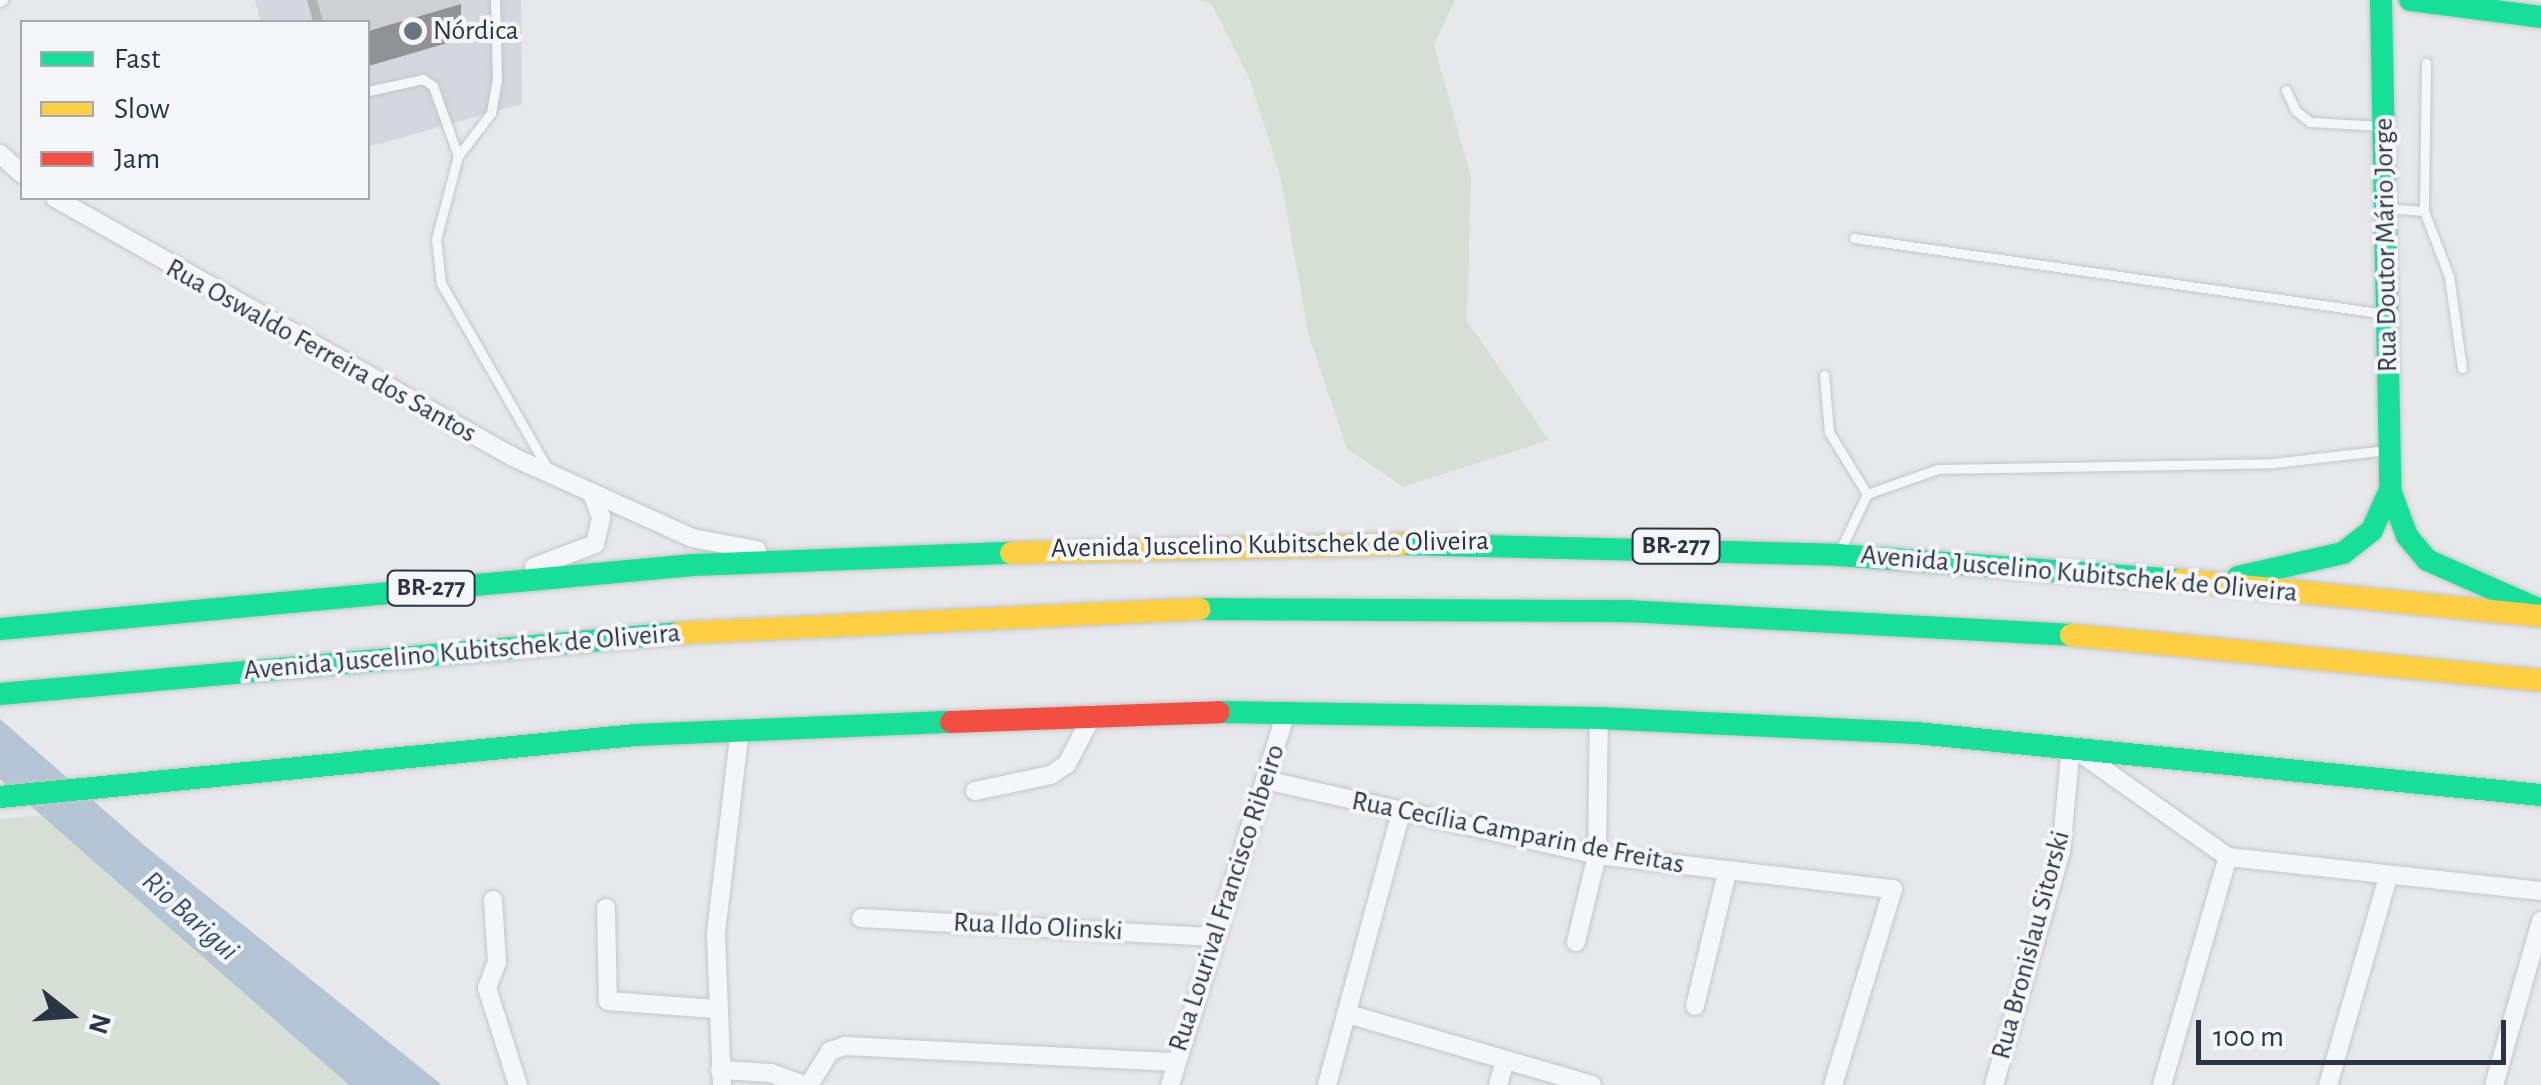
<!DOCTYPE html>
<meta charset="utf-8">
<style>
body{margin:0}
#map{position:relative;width:2541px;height:1085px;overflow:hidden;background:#e6e8ea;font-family:"Alegreya Sans",sans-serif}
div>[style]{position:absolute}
.built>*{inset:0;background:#d4d7dd}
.green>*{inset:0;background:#d6ded6}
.water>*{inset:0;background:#b4c4d5}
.roads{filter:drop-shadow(0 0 2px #c4c6c8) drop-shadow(0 0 2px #c4c6c8)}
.lane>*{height:9px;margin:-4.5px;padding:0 4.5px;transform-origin:4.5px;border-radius:4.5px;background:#f5f6f7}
.street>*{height:18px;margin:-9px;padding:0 9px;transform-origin:9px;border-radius:9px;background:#f5f6f7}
.fast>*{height:22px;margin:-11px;padding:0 11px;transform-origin:11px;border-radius:11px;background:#16e098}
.slow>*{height:22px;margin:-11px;padding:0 11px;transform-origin:11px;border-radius:11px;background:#ffcf43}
.jam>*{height:22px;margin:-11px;padding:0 11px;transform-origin:11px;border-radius:11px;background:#f24e42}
.wall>*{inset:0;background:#b1b3b5}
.shaded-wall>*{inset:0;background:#909294}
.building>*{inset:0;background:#ced0d3}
.dots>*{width:28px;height:28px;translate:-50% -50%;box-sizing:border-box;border:5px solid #f4f6f9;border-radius:50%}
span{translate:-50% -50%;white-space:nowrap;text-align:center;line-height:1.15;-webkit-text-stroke:8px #f4f6f9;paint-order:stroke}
.shield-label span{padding:2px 8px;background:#f4f6f9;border:2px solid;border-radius:8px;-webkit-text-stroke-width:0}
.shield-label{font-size:25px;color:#2b3445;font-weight:700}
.poi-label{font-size:28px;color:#2b3445}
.left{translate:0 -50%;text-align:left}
.street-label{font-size:28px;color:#2b3445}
.water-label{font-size:30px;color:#34527a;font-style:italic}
.legend{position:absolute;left:20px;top:20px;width:350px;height:180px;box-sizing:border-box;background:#f4f6f9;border:2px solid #a4a8b1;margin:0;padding:12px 18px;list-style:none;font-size:30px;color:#2b3445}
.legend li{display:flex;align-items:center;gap:20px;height:50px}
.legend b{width:50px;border:2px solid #a4a8b1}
.north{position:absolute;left:20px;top:965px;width:100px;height:100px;-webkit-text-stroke:8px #f4f6f9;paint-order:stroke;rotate:107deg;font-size:28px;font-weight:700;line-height:40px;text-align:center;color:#2b3445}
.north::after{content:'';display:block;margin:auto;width:35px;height:45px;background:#2b3445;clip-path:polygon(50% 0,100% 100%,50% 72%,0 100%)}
.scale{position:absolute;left:2196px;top:1020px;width:310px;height:45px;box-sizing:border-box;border:5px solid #2b3445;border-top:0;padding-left:12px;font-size:30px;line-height:35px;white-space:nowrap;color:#2b3445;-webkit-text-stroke:8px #f4f6f9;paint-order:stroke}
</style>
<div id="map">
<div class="built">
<div style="clip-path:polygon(255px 0,521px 0,522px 104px,368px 147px,368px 22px,261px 22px)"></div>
</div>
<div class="green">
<div style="clip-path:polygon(1201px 0,1455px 0,1434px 45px,1471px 177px,1467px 321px,1549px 440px,1403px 487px,1347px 449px,1309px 336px,1280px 175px,1249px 77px,1211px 3px)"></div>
<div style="clip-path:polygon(43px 815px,349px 1085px,0 1085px,0 819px)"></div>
</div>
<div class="water">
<div style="clip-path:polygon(0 719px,145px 846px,442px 1085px,349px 1085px,0 779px)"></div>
</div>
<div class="roads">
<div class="lane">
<div style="left:0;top:2px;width:4px;rotate:-34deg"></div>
<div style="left:2426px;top:63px;width:148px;rotate:90.8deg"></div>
<div style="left:2424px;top:211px;width:70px;rotate:69deg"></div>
<div style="left:2449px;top:276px;width:93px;rotate:82deg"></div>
<div style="left:2286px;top:90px;width:23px;rotate:65deg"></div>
<div style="left:2296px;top:111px;width:18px;rotate:38deg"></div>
<div style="left:2310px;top:122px;width:71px;rotate:3.2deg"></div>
<div style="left:368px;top:91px;width:56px;rotate:-12.3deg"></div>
<div style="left:423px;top:79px;width:12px;rotate:35deg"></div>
<div style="left:433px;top:86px;width:74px;rotate:70.3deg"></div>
<div style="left:458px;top:156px;width:86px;rotate:104.8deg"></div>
<div style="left:436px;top:239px;width:44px;rotate:83.5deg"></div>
<div style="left:441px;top:283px;width:215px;rotate:60.1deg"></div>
<div style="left:458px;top:156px;width:54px;rotate:-52.5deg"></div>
<div style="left:491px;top:113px;width:34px;rotate:-80deg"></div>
<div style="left:497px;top:80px;width:80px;rotate:-91.4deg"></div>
<div style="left:2387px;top:208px;width:37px;rotate:5deg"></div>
<div style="left:1854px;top:238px;width:537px;rotate:8.13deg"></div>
<div style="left:1824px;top:375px;width:57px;rotate:85deg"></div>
<div style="left:1829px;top:432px;width:73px;rotate:58.5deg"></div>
<div style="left:1841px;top:548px;width:60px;rotate:-64.3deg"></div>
<div style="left:1867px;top:494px;width:75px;rotate:-19.4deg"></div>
<div style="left:1938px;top:469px;width:335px;rotate:-1deg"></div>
<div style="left:2273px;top:463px;width:115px;rotate:-6.5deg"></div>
</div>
<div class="street">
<div style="left:0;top:154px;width:30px;rotate:42deg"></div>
<div style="left:55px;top:198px;width:526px;rotate:29.49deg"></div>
<div style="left:513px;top:457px;width:196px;rotate:24.3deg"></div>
<div style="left:692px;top:538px;width:66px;rotate:10.5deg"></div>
<div style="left:534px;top:567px;width:65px;rotate:-20.7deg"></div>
<div style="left:595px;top:544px;width:28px;rotate:-77deg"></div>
<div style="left:601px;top:517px;width:26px;rotate:-111deg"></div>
<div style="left:2079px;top:752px;width:182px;rotate:35.2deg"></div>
<div style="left:2228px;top:857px;width:315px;rotate:6.2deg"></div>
<div style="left:1265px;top:780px;width:340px;rotate:12.7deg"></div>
<div style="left:1597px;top:855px;width:298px;rotate:6.6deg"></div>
<div style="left:1893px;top:889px;width:205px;rotate:107deg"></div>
<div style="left:975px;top:791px;width:78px;rotate:-11.9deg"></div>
<div style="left:1051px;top:775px;width:19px;rotate:-35deg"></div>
<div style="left:1067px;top:764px;width:56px;rotate:-62.5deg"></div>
<div style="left:493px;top:900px;width:62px;rotate:86.3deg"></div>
<div style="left:497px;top:962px;width:28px;rotate:111deg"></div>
<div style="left:487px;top:988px;width:102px;rotate:72.3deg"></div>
<div style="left:606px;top:908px;width:93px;rotate:88.8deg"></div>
<div style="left:608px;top:1001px;width:107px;rotate:4.3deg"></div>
<div style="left:861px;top:918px;width:354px;rotate:3.1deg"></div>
<div style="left:1576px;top:942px;width:89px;rotate:-76.4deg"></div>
<div style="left:1597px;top:855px;width:137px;rotate:-89.2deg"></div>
<div style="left:1695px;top:1006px;width:137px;rotate:-76.5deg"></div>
<div style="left:1348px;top:1014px;width:254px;rotate:16.2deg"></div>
<div style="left:720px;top:1070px;width:51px;rotate:3.4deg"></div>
<div style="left:771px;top:1073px;width:35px;rotate:20deg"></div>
<div style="left:722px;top:1085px;width:152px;rotate:-92.3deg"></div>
<div style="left:716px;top:933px;width:205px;rotate:-83.3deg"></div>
<div style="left:809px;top:1085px;width:40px;rotate:-58deg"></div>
<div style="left:830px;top:1051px;width:16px;rotate:-18deg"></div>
<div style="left:845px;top:1046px;width:330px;rotate:2.8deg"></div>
<div style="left:1170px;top:1085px;width:391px;rotate:-72.7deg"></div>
<div style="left:1327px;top:1085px;width:283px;rotate:-74.8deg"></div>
<div style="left:1498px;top:1085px;width:26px;rotate:-74deg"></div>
<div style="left:1994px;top:1085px;width:242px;rotate:-74deg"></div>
<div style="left:2061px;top:852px;width:106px;rotate:-84.6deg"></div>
<div style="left:2162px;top:1085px;width:237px;rotate:-73.9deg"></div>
<div style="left:2328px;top:1085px;width:216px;rotate:-73.9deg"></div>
<div style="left:2494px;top:1085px;width:171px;rotate:-74deg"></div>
</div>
<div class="fast">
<div style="left:2381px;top:0;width:490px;rotate:88.9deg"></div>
<div style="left:2390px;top:490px;width:49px;rotate:69.7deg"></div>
<div style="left:2407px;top:536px;width:31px;rotate:50deg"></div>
<div style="left:2427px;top:560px;width:119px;rotate:23.8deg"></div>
<div style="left:2410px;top:0;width:132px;rotate:7.4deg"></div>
<div style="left:1401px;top:544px;width:437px;rotate:1.4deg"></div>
<div style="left:1838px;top:555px;width:344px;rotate:4.2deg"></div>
<div style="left:2238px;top:577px;width:108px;rotate:-12.9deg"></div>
<div style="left:2343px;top:553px;width:37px;rotate:-38deg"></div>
<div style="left:2372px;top:530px;width:44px;rotate:-65.8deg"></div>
<div style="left:1199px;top:609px;width:430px;rotate:0.3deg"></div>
<div style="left:1629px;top:611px;width:443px;rotate:3.1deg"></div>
<div style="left:0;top:629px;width:696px;rotate:-5.28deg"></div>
<div style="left:693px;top:565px;width:318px;rotate:-2.2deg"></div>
<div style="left:0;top:694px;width:682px;rotate:-5.13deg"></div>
<div style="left:1219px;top:712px;width:380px;rotate:0.9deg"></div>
<div style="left:1599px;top:718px;width:317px;rotate:2.7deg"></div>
<div style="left:1916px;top:733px;width:628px;rotate:5.67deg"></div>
<div style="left:0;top:797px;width:639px;rotate:-5.57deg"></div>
<div style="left:636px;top:735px;width:315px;rotate:-2.4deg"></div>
</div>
<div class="slow">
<div style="left:1011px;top:553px;width:390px;rotate:-1.3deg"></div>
<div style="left:2181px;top:580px;width:362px;rotate:5.7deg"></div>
<div style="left:679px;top:633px;width:521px;rotate:-2.64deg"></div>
<div style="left:2071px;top:635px;width:472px;rotate:5.5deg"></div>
</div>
<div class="jam">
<div style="left:951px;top:722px;width:268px;rotate:-2.1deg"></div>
</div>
</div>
<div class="wall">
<div style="clip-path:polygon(307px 0,459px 0,461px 39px,368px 66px,368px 22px,313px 22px)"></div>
</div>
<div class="shaded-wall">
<div style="clip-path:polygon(461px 4px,461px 39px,368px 66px,368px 31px)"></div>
</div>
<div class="building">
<div style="clip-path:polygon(317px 0,459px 0,461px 4px,368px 31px,368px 22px,323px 22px)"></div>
</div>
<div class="dots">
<div style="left:413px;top:31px;background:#6c737f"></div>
</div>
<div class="shield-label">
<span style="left:1676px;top:546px">BR-277</span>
<span style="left:431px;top:588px">BR-277</span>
</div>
<div class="poi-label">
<span class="left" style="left:433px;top:31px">Nórdica</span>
</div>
<div class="street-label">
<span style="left:2386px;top:245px;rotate:-91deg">Rua Doutor Mário Jorge</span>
<span style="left:321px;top:351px;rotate:29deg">Rua Oswaldo Ferreira dos Santos</span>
<span style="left:1270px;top:545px;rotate:-1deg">Avenida Juscelino Kubitschek de Oliveira</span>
<span style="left:2079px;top:574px;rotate:5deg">Avenida Juscelino Kubitschek de Oliveira</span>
<span style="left:462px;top:652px;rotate:-5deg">Avenida Juscelino Kubitschek de Oliveira</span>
<span style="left:1518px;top:833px;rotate:11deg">Rua Cecília Camparin de Freitas</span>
<span style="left:1227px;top:898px;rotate:-72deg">Rua Lourival Francisco Ribeiro</span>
<span style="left:1038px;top:927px;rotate:3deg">Rua Ildo Olinski</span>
<span style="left:2031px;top:945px;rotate:-75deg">Rua Bronislau Sitorski</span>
</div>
<div class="water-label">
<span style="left:190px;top:916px;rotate:42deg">Rio Barigui</span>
</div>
<ul class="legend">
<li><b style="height:12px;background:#16e098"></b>Fast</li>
<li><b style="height:12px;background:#ffcf43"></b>Slow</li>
<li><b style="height:12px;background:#f24e42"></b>Jam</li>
</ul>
<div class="north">N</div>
<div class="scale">100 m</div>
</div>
